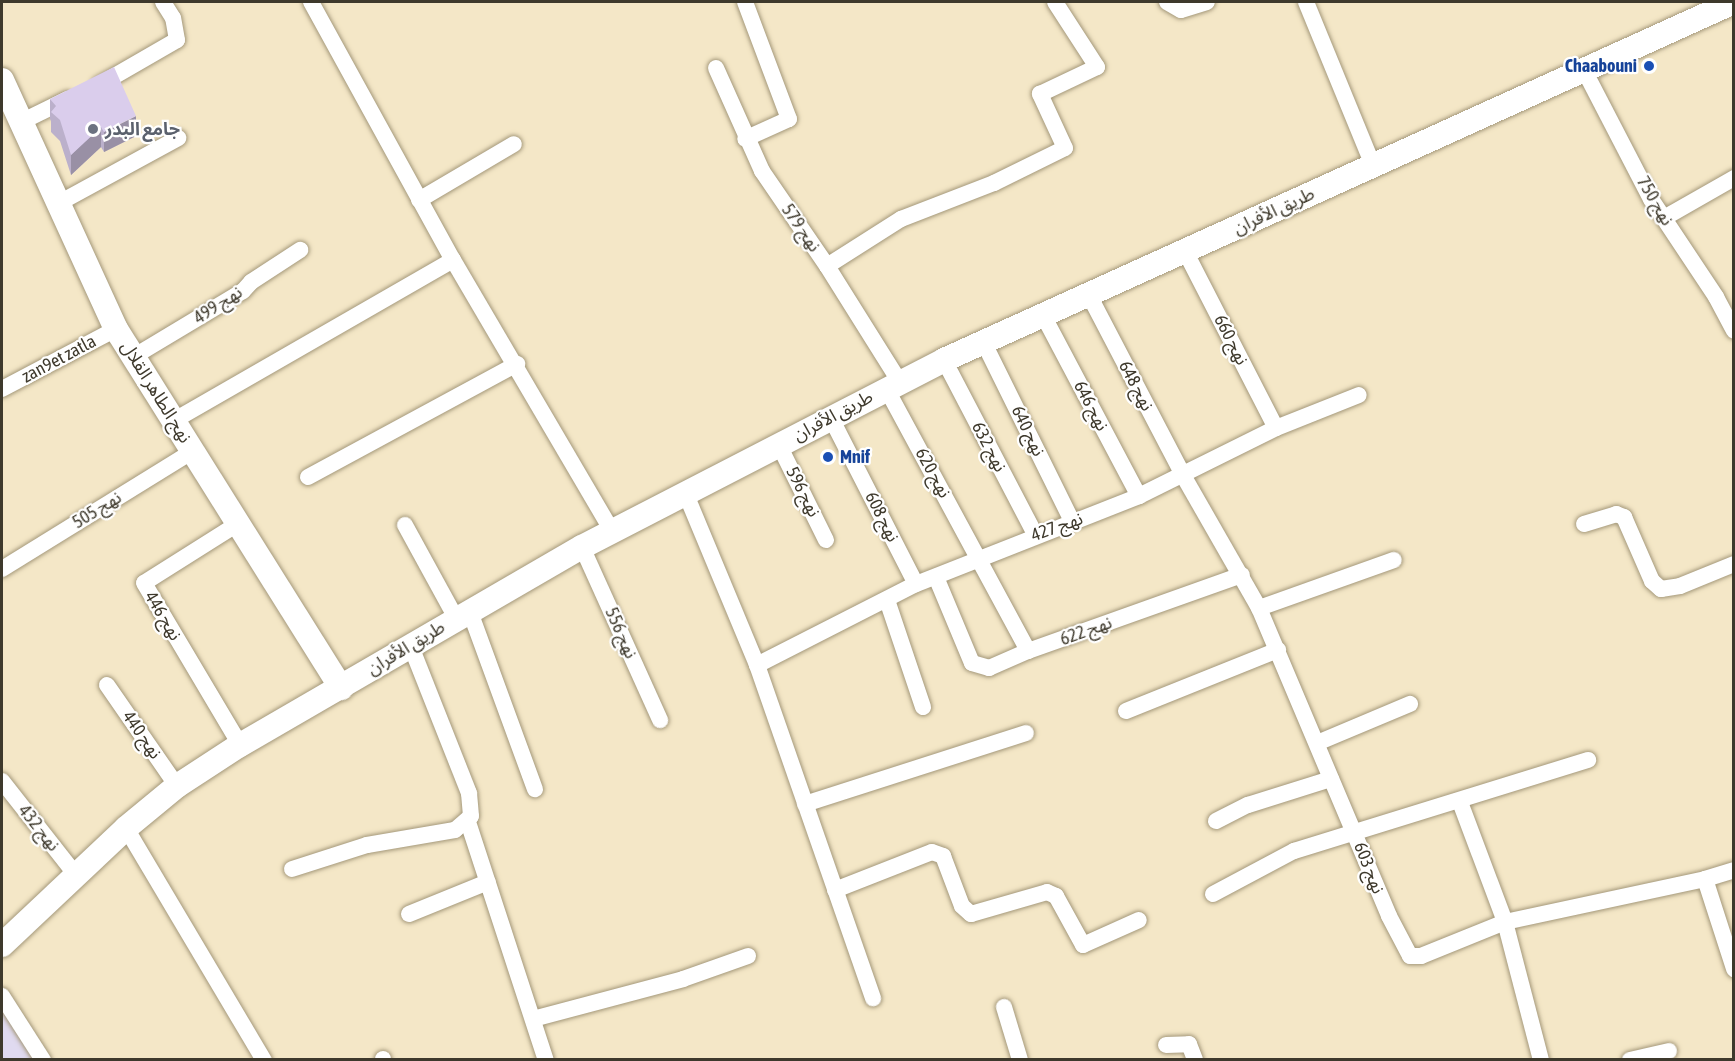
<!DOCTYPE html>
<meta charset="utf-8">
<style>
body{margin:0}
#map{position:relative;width:1735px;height:1061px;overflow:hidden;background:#f4e7c7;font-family:"Asap Condensed","Noto Sans Arabic",sans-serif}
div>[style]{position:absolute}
.education>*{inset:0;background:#e0daf0}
.roads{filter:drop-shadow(0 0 2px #a4987a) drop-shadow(0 0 2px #a4987a)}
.street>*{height:16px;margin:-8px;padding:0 8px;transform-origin:8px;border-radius:8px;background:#fff}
.secondary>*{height:24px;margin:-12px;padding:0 12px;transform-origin:12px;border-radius:12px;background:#fff}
.wall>*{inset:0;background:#bbb0cb}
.shaded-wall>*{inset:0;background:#9990a5}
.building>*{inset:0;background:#dacdec}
.dots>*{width:16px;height:16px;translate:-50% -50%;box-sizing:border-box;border:3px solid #fff;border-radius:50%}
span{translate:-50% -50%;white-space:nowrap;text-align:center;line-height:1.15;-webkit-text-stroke:4.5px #fff;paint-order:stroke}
.transit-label{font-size:18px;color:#164399;font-weight:700}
.right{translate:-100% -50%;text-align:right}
.left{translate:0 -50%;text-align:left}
.worship-label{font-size:18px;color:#5b616d;font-weight:700}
.street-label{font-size:18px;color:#3e392c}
.frame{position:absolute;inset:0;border:3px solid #3e392c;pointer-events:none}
</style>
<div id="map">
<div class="education">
<div style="clip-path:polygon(2px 1007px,33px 1059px,2px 1059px)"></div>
</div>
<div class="roads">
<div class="street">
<div style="left:311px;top:2px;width:294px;rotate:61.2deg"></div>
<div style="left:453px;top:260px;width:314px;rotate:59.6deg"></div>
<div style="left:745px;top:2px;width:125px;rotate:69.4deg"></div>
<div style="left:789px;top:119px;width:48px;rotate:155.6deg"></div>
<div style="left:1167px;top:2px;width:16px;rotate:30deg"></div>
<div style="left:1181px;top:10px;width:27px;rotate:-17deg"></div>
<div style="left:1306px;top:2px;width:176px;rotate:67.7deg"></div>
<div style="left:716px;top:68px;width:113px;rotate:65.9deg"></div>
<div style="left:762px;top:171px;width:115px;rotate:55.6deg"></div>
<div style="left:827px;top:266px;width:136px;rotate:57.9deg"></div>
<div style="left:1583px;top:68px;width:148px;rotate:62.6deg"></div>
<div style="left:1651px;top:199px;width:118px;rotate:56.4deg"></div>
<div style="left:1716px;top:297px;width:38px;rotate:62deg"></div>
<div style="left:99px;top:85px;width:90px;rotate:-30deg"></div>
<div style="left:177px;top:40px;width:22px;rotate:-100deg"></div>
<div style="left:173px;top:18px;width:19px;rotate:-122deg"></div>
<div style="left:23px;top:121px;width:50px;rotate:-26.1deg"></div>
<div style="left:419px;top:200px;width:110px;rotate:-30.5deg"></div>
<div style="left:59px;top:203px;width:136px;rotate:-28.6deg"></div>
<div style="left:1664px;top:218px;width:81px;rotate:-29.7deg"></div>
<div style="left:1185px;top:251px;width:199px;rotate:62.8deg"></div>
<div style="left:827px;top:266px;width:88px;rotate:-32.4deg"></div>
<div style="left:901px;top:219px;width:100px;rotate:-21.2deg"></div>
<div style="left:994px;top:183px;width:79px;rotate:-26.2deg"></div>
<div style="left:1065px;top:148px;width:60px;rotate:-114.8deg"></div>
<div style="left:1040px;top:94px;width:63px;rotate:-25.3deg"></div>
<div style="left:1097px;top:67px;width:77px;rotate:-122.9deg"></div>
<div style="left:1089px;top:295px;width:205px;rotate:62.4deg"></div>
<div style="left:1184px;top:477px;width:151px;rotate:60.2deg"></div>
<div style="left:1259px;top:608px;width:334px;rotate:67.1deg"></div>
<div style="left:1389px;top:916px;width:45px;rotate:62.3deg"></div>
<div style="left:1410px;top:956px;width:11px"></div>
<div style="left:1421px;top:956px;width:91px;rotate:-22deg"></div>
<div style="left:1505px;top:922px;width:205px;rotate:-12.1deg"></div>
<div style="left:1705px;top:879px;width:30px;rotate:-17deg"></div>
<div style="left:1043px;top:315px;width:205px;rotate:62.1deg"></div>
<div style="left:983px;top:341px;width:201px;rotate:63.7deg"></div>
<div style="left:133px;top:357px;width:128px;rotate:-31deg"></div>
<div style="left:243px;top:291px;width:12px;rotate:-48deg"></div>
<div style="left:251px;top:282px;width:59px;rotate:-33.1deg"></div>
<div style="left:944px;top:360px;width:196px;rotate:62.4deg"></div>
<div style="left:886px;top:388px;width:299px;rotate:61.6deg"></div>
<div style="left:1028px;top:651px;width:227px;rotate:-19.6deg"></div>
<div style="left:2px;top:389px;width:129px;rotate:-27.8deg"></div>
<div style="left:831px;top:418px;width:186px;rotate:62.9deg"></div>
<div style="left:173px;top:421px;width:323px;rotate:-29.9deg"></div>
<div style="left:779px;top:445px;width:106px;rotate:63.7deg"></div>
<div style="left:308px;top:477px;width:238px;rotate:-28.4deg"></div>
<div style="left:685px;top:492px;width:187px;rotate:67.4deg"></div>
<div style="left:757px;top:665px;width:353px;rotate:70.8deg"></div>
<div style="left:239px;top:523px;width:112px;rotate:147.7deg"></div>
<div style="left:144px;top:583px;width:188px;rotate:59.3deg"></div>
<div style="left:1584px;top:524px;width:34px;rotate:-17deg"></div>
<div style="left:1616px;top:514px;width:9px;rotate:21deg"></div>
<div style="left:1624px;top:517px;width:70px;rotate:66.4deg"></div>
<div style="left:1652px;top:581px;width:12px;rotate:42deg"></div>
<div style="left:1661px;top:589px;width:19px;rotate:-9deg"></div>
<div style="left:1680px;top:586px;width:58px;rotate:-22.2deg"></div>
<div style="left:405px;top:525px;width:106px;rotate:61.3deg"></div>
<div style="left:582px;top:547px;width:190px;rotate:65.7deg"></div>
<div style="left:2px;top:569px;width:225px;rotate:-31.7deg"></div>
<div style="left:936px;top:577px;width:93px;rotate:67.3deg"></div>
<div style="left:972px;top:663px;width:18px;rotate:16deg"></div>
<div style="left:989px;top:668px;width:43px;rotate:-23.6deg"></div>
<div style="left:887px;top:600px;width:113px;rotate:71.4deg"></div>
<div style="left:1259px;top:608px;width:143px;rotate:-19.6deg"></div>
<div style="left:469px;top:609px;width:192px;rotate:69.9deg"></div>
<div style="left:757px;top:665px;width:178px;rotate:-27deg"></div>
<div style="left:916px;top:584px;width:240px;rotate:-21.5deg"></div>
<div style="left:1139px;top:496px;width:153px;rotate:-26.4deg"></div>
<div style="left:1276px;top:428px;width:89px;rotate:-21.7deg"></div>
<div style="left:107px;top:685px;width:123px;rotate:55.3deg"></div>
<div style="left:1126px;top:711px;width:164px;rotate:-21.9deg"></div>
<div style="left:1317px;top:743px;width:101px;rotate:-22.8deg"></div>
<div style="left:2px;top:781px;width:120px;rotate:51.8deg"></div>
<div style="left:1460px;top:802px;width:128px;rotate:69.4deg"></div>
<div style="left:1505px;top:922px;width:143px;rotate:75.4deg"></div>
<div style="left:805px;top:804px;width:232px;rotate:-17.8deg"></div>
<div style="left:1216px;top:821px;width:36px;rotate:-27deg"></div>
<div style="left:1248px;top:805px;width:87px;rotate:-17.4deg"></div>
<div style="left:468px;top:822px;width:250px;rotate:71.9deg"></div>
<div style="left:126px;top:828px;width:270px;rotate:59.3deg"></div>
<div style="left:292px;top:869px;width:79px;rotate:-17.7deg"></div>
<div style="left:367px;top:845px;width:89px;rotate:-9.7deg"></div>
<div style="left:455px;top:830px;width:21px;rotate:-41deg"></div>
<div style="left:471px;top:816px;width:23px;rotate:-95deg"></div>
<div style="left:469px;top:793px;width:160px;rotate:-111.6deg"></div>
<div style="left:1705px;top:879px;width:95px;rotate:72.1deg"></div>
<div style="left:835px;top:890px;width:104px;rotate:-21.4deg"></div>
<div style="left:932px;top:852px;width:12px;rotate:20deg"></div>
<div style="left:943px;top:856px;width:53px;rotate:69.2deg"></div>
<div style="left:962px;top:906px;width:12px;rotate:42deg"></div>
<div style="left:971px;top:914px;width:79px;rotate:-16.1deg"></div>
<div style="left:1047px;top:892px;width:10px;rotate:24deg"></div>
<div style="left:1056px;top:896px;width:56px;rotate:61.1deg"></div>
<div style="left:1083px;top:945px;width:61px;rotate:-24.1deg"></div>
<div style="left:1213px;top:894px;width:92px;rotate:-28deg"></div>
<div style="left:1294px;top:851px;width:308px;rotate:-17.2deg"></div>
<div style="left:409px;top:914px;width:85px;rotate:-22.1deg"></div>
<div style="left:2px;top:996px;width:76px;rotate:57.4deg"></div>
<div style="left:1004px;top:1007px;width:55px;rotate:73.2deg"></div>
<div style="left:533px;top:1019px;width:155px;rotate:-14.9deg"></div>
<div style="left:683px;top:979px;width:69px;rotate:-19.5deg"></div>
<div style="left:1166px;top:1045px;width:23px;rotate:-2deg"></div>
<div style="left:1189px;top:1044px;width:17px;rotate:69deg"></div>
<div style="left:383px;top:1059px;width:1px;rotate:90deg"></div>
<div style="left:1630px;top:1060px;width:40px;rotate:-13deg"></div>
</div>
<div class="secondary">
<div style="left:2px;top:80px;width:274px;rotate:65.4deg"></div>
<div style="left:116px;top:329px;width:424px;rotate:57.9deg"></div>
<div style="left:2px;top:945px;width:170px;rotate:-43.3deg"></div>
<div style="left:126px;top:828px;width:66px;rotate:-39.5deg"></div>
<div style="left:177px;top:786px;width:75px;rotate:-33.1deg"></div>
<div style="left:240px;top:745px;width:395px;rotate:-30.1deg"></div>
<div style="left:582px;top:547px;width:407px;rotate:-27.3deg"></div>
<div style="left:944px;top:360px;width:867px;rotate:-24.38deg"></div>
</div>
</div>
<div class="wall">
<div style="clip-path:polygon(50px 99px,136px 136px,104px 152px,101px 147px,71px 175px,60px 141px,51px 132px,51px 121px,50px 119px)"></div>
</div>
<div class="shaded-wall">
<div style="clip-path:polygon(136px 116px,136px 136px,104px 152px,104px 132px)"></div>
<div style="clip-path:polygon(101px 127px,101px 147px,71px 175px,71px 155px)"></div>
</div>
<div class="building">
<div style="clip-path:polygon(114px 67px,136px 116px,104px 132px,101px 127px,71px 155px,60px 120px,51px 112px,56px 106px,50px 99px)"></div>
</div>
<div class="dots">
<div style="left:1649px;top:66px;background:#1a4fb4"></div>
<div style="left:93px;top:129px;background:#6b7280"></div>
<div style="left:828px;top:457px;background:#1a4fb4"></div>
</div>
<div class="transit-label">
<span class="right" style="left:1637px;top:66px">Chaabouni</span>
<span class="left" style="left:840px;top:457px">Mnif</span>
</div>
<div class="worship-label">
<span class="left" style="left:105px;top:129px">جامع البدر</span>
</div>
<div class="street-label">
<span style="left:1655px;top:201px;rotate:59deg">نهج 750</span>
<span style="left:1274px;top:211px;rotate:-25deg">طريق الأفران</span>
<span style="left:801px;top:228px;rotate:55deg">نهج 579</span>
<span style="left:218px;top:305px;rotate:-33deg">نهج 499</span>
<span style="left:1231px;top:340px;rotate:63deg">نهج 660</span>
<span style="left:59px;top:359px;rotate:-28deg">zan9et zatla</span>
<span style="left:1136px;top:386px;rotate:62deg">نهج 648</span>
<span style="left:156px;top:392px;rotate:58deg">نهج الطاهر القلال</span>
<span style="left:1091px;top:406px;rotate:62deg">نهج 646</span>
<span style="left:833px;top:416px;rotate:-28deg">طريق الأفران</span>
<span style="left:1028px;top:431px;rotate:64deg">نهج 640</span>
<span style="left:989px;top:447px;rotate:62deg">نهج 632</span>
<span style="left:933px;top:473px;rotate:61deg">نهج 620</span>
<span style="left:803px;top:492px;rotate:63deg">نهج 596</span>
<span style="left:97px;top:510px;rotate:-32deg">نهج 505</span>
<span style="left:882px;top:517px;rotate:63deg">نهج 608</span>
<span style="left:1057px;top:527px;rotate:-20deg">نهج 427</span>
<span style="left:163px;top:616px;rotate:59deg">نهج 446</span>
<span style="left:1086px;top:631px;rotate:-20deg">نهج 622</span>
<span style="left:621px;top:633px;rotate:66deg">نهج 556</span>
<span style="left:406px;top:648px;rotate:-31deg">طريق الأفران</span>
<span style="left:142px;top:735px;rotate:55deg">نهج 440</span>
<span style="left:39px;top:828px;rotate:51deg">نهج 432</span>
<span style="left:1369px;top:868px;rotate:68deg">نهج 603</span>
</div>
<div class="frame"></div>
</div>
